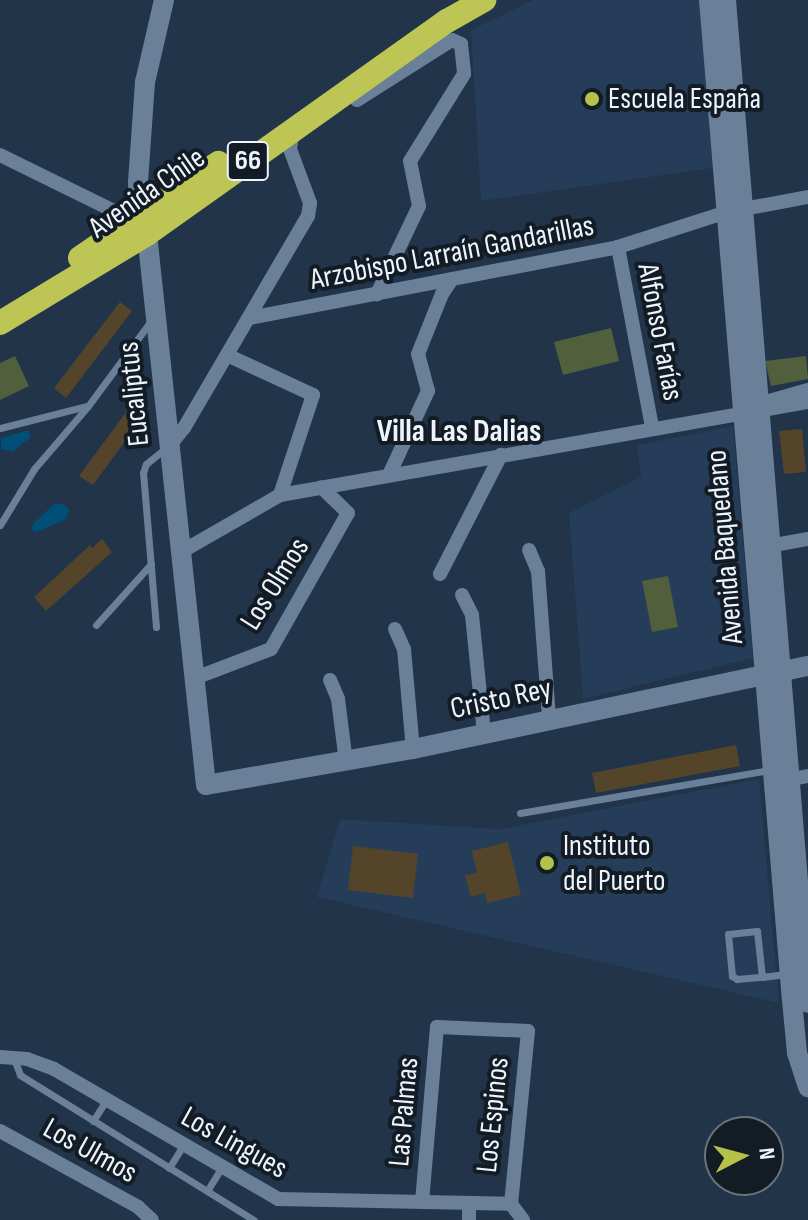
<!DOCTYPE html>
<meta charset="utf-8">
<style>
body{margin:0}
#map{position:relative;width:808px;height:1220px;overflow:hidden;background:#21344a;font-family:"Sofia Sans Condensed",sans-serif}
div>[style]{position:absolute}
.built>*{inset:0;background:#253d58}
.green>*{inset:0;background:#515f3c}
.water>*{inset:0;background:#004f77}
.building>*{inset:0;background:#54442a}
.lane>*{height:7px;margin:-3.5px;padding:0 3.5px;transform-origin:3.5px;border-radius:3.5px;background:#6a8099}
.street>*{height:14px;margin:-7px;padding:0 7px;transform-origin:7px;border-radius:7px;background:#6a8099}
.secondary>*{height:20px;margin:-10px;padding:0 10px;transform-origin:10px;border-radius:10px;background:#6a8099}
.highway>*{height:24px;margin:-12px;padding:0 12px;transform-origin:12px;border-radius:12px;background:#bdc655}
.dots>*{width:22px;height:22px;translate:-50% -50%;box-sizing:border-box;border:4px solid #131b25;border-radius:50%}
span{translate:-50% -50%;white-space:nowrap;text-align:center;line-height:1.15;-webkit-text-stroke:8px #131b25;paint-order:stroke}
.shield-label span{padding:2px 6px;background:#131b25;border:2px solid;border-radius:6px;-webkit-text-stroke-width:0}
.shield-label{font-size:28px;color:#edf4fd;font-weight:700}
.poi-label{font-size:30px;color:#edf4fd}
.left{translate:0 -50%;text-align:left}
.street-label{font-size:30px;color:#edf4fd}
.neighbourhood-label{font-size:32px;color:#edf4fd;font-weight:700}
.north{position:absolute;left:704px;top:1116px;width:80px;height:80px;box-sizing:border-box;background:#131b25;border:2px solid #6a727b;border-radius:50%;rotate:84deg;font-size:22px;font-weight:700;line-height:32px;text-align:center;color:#edf4fd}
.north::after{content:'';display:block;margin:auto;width:28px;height:36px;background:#b4c24a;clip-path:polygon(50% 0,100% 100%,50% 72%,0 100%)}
</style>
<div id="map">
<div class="built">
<div style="clip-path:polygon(533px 0,701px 0,713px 168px,481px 201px,471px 30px)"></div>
<div style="clip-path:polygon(733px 426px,753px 658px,583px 699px,569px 513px,641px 477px,637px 445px)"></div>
<div style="clip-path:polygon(759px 779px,779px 1003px,317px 897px,340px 819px,500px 829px)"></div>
</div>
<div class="green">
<div style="clip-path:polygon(611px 328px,619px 361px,563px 375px,554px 342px)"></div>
<div style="clip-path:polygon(15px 356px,29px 386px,0 400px,0 363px)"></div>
<div style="clip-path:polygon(806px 356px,808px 379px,771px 386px,765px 361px)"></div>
<div style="clip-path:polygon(668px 576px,678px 627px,652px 632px,642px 581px)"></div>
</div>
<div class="water">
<div style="clip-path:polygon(29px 430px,31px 437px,13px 451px,1px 449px,1px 438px)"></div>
<div style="clip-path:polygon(55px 503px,64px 505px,69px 510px,66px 519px,37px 532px,32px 530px,33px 524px)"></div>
</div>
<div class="building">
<div style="clip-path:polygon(120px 302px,132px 311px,66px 398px,54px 388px)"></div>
<div style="clip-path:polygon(132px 404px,145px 414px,93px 485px,79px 476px)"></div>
<div style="clip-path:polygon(802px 429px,806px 472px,784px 474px,779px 431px)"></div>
<div style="clip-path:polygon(102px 539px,112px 552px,46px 611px,34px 597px,90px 545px,92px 548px)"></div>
<div style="clip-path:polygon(736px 745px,740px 766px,596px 793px,592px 773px)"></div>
<div style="clip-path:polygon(508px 842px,521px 895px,487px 903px,485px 893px,471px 897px,465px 875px,477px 873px,472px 851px)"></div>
<div style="clip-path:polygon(353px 846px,418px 854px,413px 898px,348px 890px)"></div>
</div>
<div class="lane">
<div style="left:0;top:428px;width:89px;rotate:-14.3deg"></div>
<div style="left:0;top:525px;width:66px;rotate:-58.7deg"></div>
<div style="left:34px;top:469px;width:83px;rotate:-49.4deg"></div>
<div style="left:88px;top:406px;width:109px;rotate:-53.5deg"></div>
<div style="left:96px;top:625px;width:82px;rotate:-48deg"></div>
<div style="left:156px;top:627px;width:155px;rotate:-94.8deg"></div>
<div style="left:143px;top:473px;width:9px;rotate:-72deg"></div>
<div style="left:146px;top:464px;width:26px;rotate:-39deg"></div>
<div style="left:520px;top:813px;width:254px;rotate:-9.8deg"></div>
<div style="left:762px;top:977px;width:46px;rotate:-96.2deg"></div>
<div style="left:757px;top:931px;width:29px;rotate:174deg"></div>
<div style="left:728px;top:934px;width:42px;rotate:84.6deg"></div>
<div style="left:732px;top:976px;width:6px;rotate:31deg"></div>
<div style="left:737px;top:979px;width:25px;rotate:-5deg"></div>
<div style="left:762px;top:977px;width:24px;rotate:-7deg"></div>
<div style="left:14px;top:1059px;width:17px;rotate:69deg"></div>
<div style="left:20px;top:1075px;width:275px;rotate:31.8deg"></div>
<div style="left:93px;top:1121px;width:25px;rotate:-58deg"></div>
<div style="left:169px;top:1168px;width:26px;rotate:-58deg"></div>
<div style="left:207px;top:1191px;width:26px;rotate:-58deg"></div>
</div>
<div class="street">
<div style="left:350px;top:90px;width:12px;rotate:55deg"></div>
<div style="left:357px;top:100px;width:112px;rotate:-32.3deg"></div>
<div style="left:452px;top:40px;width:10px;rotate:24deg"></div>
<div style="left:461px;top:44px;width:30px;rotate:84deg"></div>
<div style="left:464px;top:74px;width:102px;rotate:121.8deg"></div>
<div style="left:410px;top:161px;width:46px;rotate:78.7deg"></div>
<div style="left:419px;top:206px;width:98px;rotate:115.5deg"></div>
<div style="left:0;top:155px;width:127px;rotate:26.2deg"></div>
<div style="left:114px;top:211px;width:27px;rotate:13deg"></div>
<div style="left:618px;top:247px;width:183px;rotate:79.3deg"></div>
<div style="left:250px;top:318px;width:375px;rotate:-10.9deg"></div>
<div style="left:618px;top:247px;width:114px;rotate:-17.8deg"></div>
<div style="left:727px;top:212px;width:82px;rotate:-10.5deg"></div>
<div style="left:227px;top:355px;width:95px;rotate:24.9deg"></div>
<div style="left:313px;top:395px;width:105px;rotate:108.3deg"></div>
<div style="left:751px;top:406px;width:59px;rotate:-15.7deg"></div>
<div style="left:170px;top:445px;width:22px;rotate:-51deg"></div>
<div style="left:184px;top:428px;width:246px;rotate:-59.7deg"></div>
<div style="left:308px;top:216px;width:13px;rotate:-81deg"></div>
<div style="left:310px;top:203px;width:58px;rotate:-110.3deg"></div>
<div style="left:290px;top:149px;width:18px;rotate:-81deg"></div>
<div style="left:389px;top:475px;width:93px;rotate:-65.1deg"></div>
<div style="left:428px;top:391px;width:38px;rotate:-105deg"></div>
<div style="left:418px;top:354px;width:65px;rotate:-68.2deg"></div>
<div style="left:442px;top:294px;width:18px;rotate:-56deg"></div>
<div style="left:763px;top:547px;width:46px;rotate:-10.1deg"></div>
<div style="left:529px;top:550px;width:23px;rotate:67deg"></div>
<div style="left:538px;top:571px;width:148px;rotate:85.7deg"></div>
<div style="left:181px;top:552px;width:114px;rotate:-29.9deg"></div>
<div style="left:280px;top:495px;width:536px;rotate:-9.99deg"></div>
<div style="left:440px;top:574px;width:134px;rotate:-62.9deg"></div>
<div style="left:462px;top:595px;width:22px;rotate:63deg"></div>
<div style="left:472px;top:615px;width:120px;rotate:84.2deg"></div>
<div style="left:395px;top:629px;width:22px;rotate:66deg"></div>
<div style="left:404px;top:649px;width:100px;rotate:84.9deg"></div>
<div style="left:195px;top:678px;width:81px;rotate:-20.9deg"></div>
<div style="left:271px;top:649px;width:156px;rotate:-60.5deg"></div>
<div style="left:348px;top:513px;width:37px;rotate:-136deg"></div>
<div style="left:330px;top:680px;width:21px;rotate:67deg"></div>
<div style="left:338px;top:699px;width:64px;rotate:82.8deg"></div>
<div style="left:782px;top:781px;width:26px;rotate:-11deg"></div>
<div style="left:0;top:1057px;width:27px;rotate:4deg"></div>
<div style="left:27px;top:1059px;width:29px;rotate:20deg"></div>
<div style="left:54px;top:1069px;width:259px;rotate:30.1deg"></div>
<div style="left:278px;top:1199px;width:233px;rotate:1.2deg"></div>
<div style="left:0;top:1131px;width:158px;rotate:28.8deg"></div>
<div style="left:138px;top:1207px;width:19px;rotate:43deg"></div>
<div style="left:422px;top:1202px;width:176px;rotate:-85.1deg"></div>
<div style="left:437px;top:1027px;width:91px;rotate:2.5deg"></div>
<div style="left:528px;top:1031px;width:174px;rotate:95.6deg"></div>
<div style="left:511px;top:1204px;width:20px;rotate:53deg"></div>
<div style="left:469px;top:1220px;width:16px;rotate:-90deg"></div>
</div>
<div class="secondary">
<div style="left:164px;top:0;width:84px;rotate:103deg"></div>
<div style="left:145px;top:82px;width:101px;rotate:94deg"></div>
<div style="left:138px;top:183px;width:34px;rotate:87deg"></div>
<div style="left:140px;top:217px;width:18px;rotate:68deg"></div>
<div style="left:147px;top:234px;width:554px;rotate:83.89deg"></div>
<div style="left:206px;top:785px;width:210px;rotate:-9.9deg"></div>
<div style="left:413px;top:749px;width:404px;rotate:-11.9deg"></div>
<div style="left:709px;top:0;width:1003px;rotate:85.26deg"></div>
<div style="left:792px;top:1000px;width:53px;rotate:84.6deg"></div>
<div style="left:797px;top:1053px;width:36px;rotate:72deg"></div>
<div style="left:726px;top:0;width:1006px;rotate:85.33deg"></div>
</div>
<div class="highway">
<div style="left:80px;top:258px;width:168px;rotate:-34.5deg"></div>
<div style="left:0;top:323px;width:172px;rotate:-31.2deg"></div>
<div style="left:147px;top:234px;width:368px;rotate:-35.4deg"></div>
<div style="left:447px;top:21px;width:43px;rotate:-29.6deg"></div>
</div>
<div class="dots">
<div style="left:592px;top:99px;background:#b4c24a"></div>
<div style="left:547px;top:863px;background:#b4c24a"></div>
</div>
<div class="shield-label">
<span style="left:248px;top:161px">66</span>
</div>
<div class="poi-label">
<span class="left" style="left:608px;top:99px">Escuela España</span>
<span class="left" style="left:563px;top:863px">Instituto<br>del Puerto</span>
</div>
<div class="street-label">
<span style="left:147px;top:193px;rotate:-35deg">Avenida Chile</span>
<span style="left:452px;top:253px;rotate:-11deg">Arzobispo Larraín Gandarillas</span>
<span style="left:660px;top:332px;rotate:79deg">Alfonso Farías</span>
<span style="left:134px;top:394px;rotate:-96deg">Eucaliptus</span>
<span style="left:725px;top:547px;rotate:-95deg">Avenida Baquedano</span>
<span style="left:275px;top:584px;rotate:-58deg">Los Olmos</span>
<span style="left:501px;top:699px;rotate:-12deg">Cristo Rey</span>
<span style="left:404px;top:1112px;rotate:-85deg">Las Palmas</span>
<span style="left:493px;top:1115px;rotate:-84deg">Los Espinos</span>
<span style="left:234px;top:1143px;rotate:29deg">Los Lingues</span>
<span style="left:90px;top:1151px;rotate:29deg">Los Ulmos</span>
</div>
<div class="neighbourhood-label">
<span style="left:459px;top:432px">Villa Las Dalias</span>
</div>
<div class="north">N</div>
</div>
